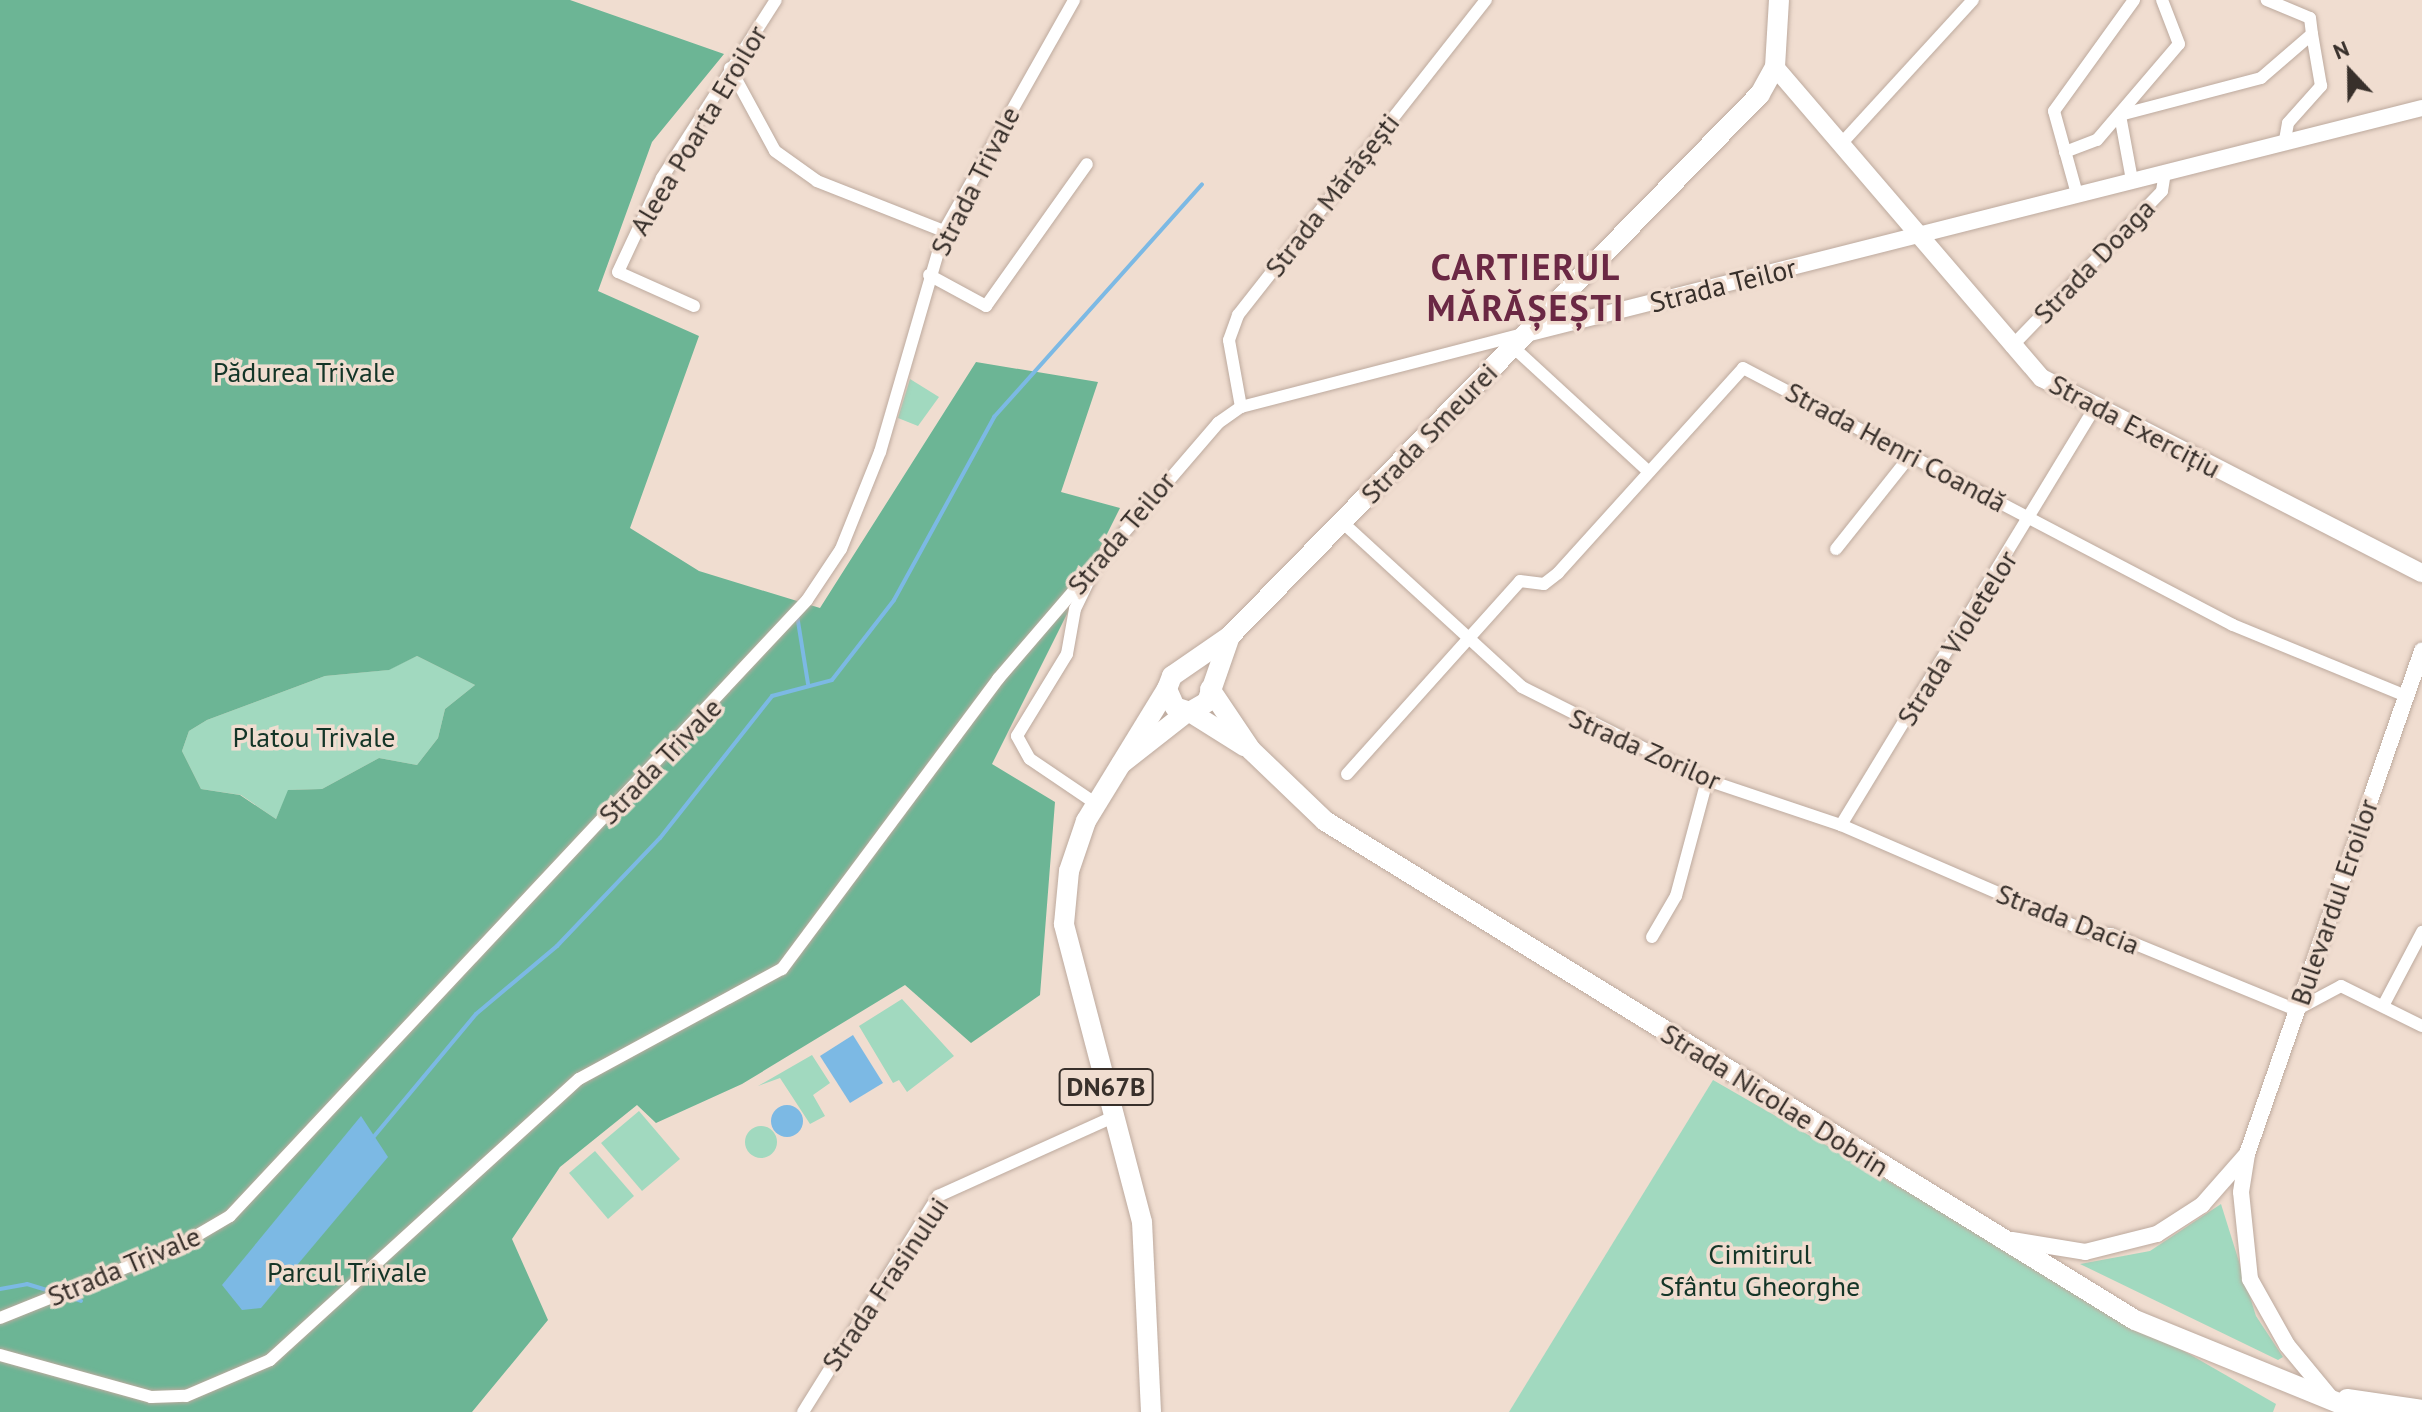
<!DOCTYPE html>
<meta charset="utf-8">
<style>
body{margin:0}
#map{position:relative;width:2422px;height:1412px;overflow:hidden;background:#f0ddd0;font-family:"PT Sans",sans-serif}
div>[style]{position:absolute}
.green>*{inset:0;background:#a1d9bf}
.round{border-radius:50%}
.forest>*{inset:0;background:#6cb595}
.water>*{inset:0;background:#7cb9e4}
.stream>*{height:4px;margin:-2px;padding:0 2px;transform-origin:2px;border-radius:2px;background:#7cb9e4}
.roads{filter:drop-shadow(0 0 2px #bdaa9e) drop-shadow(0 0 2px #bdaa9e)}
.minor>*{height:12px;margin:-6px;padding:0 6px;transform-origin:6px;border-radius:6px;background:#fff}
.tertiary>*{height:16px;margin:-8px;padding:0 8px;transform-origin:8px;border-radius:8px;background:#fff}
.secondary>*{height:18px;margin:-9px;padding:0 9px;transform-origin:9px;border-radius:9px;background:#fff}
.primary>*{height:20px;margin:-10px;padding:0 10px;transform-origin:10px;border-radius:10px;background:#fff}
span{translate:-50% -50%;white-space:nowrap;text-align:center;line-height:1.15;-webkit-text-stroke:7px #f0ddd0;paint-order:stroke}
.shield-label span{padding:2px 6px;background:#f0ddd0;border:2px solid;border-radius:6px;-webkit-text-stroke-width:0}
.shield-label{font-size:26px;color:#38302b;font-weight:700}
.street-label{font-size:28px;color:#38302b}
.park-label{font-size:28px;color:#133527}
.district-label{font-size:36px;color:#6b2844;font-weight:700;letter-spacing:2px}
.north{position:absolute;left:2310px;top:32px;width:80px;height:80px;-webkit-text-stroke:6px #f0ddd0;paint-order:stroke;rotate:338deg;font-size:22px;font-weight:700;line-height:32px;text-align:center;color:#38302b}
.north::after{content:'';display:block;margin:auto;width:28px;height:36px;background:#38302b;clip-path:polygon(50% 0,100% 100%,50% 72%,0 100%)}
</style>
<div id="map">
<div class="green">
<div style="clip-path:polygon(910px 379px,939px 397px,918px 426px,898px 418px)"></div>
<div style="clip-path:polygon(417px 656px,475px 685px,445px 709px,438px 738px,417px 765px,379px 758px,322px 789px,289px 790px,276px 819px,241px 795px,201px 789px,182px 751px,189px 731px,207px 720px,325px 676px,388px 670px)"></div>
<div style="clip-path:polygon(902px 999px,954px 1056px,907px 1092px,899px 1080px,893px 1083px,859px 1026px)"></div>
<div style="clip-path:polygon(812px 1055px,830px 1083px,813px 1095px,825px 1116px,810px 1124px,780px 1078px,758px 1086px)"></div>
<div style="clip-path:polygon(1713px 1080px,2276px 1404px,2273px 1412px,1509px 1412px)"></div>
<div style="clip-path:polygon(639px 1111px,680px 1159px,642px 1191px,601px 1143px)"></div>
<div class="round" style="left:745px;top:1126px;width:32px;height:32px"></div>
<div style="clip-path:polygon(595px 1151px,634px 1196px,608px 1219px,569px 1173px)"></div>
<div style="clip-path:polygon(2221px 1204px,2256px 1316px,2283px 1357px,2278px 1360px,2080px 1264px,2150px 1251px)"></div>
</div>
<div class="forest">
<div style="clip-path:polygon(evenodd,0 0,570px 0,724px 54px,652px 142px,598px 291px,699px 336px,630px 528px,699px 571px,820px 608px,976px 362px,1098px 382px,1061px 492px,1120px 508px,992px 764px,1055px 802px,1040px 995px,971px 1043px,905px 985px,742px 1084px,656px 1123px,637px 1105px,560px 1167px,512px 1239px,548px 1320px,472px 1412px,0 1412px,0 0,417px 656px,475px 685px,445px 709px,438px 738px,417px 765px,379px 758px,322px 789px,288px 790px,276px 819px,240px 795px,201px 789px,182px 751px,189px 731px,207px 720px,325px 676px,389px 670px,417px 656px)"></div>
</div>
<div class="water">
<div style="clip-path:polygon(853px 1035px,883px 1083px,850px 1103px,820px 1056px)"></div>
<div class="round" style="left:771px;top:1105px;width:32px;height:32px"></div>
<div style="clip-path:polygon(361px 1116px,388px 1157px,261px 1308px,242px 1310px,222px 1285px)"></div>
</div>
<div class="stream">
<div style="left:797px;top:615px;width:70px;rotate:80.9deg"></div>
<div style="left:371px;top:1140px;width:164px;rotate:-50.2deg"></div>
<div style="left:476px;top:1014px;width:106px;rotate:-40deg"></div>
<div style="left:557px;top:946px;width:149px;rotate:-46.4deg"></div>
<div style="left:660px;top:838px;width:181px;rotate:-51.7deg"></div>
<div style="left:772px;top:696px;width:62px;rotate:-14.9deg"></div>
<div style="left:832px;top:680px;width:101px;rotate:-52.2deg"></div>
<div style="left:894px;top:600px;width:209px;rotate:-61.3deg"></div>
<div style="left:994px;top:417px;width:312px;rotate:-48.2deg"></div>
<div style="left:0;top:1289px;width:27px;rotate:-10deg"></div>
<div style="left:27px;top:1284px;width:30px;rotate:17deg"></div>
<div style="left:64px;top:1295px;width:18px;rotate:19deg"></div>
</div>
<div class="roads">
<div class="minor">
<div style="left:730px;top:68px;width:94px;rotate:61.5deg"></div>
<div style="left:775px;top:151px;width:52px;rotate:35.5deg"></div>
<div style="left:817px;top:181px;width:136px;rotate:21.5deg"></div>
<div style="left:2285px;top:140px;width:17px;rotate:-80deg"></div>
<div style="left:2288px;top:123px;width:50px;rotate:-48.3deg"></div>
<div style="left:2321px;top:86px;width:53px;rotate:-99.8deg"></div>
<div style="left:1841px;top:144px;width:195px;rotate:-47.5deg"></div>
<div style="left:2065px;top:152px;width:34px;rotate:-21deg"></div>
<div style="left:2097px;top:140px;width:126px;rotate:-49.5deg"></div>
<div style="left:2179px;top:44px;width:47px;rotate:-111.1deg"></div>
<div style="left:2132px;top:180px;width:66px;rotate:-100.5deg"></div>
<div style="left:2120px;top:115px;width:146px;rotate:-14.7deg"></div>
<div style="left:2261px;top:78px;width:67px;rotate:-40.8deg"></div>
<div style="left:2312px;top:34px;width:16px;rotate:-97deg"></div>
<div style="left:2310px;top:18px;width:47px;rotate:-157.3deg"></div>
<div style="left:2077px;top:194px;width:86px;rotate:-105.5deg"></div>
<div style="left:2054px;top:111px;width:137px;rotate:-54.2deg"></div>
<div style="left:929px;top:275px;width:65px;rotate:28.5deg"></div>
<div style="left:986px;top:306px;width:174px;rotate:-54.6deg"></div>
<div style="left:694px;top:306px;width:83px;rotate:-155.9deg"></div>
<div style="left:618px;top:272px;width:104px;rotate:-64.9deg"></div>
<div style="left:662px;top:178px;width:211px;rotate:-57.4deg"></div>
<div style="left:1513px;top:347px;width:183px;rotate:42.6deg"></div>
<div style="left:2011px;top:347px;width:217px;rotate:-45.9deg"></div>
<div style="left:2162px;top:191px;width:20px;rotate:-81deg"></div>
<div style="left:1241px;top:407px;width:68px;rotate:-100.2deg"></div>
<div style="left:1229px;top:340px;width:27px;rotate:-70deg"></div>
<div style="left:1238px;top:315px;width:401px;rotate:-51.8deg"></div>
<div style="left:1342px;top:522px;width:244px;rotate:42.5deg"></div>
<div style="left:1522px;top:687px;width:207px;rotate:26.7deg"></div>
<div style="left:1707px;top:780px;width:141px;rotate:18.6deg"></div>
<div style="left:1841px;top:825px;width:271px;rotate:23.4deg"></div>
<div style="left:2090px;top:933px;width:21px;rotate:3deg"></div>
<div style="left:2111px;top:934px;width:200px;rotate:22.3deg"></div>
<div style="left:2296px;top:1010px;width:51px;rotate:-28.1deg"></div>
<div style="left:2341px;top:986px;width:90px;rotate:26.3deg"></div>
<div style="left:1836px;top:549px;width:119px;rotate:-51.5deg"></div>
<div style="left:1093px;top:572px;width:41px;rotate:115.9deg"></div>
<div style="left:1075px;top:609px;width:46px;rotate:100.1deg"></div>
<div style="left:1067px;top:654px;width:96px;rotate:121.4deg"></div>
<div style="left:1017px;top:736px;width:26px;rotate:61deg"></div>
<div style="left:1030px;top:759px;width:78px;rotate:34.1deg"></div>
<div style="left:1347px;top:774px;width:259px;rotate:-48.1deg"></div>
<div style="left:1520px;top:581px;width:24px;rotate:7deg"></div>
<div style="left:1544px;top:584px;width:18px;rotate:-38deg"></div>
<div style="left:1558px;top:573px;width:276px;rotate:-47.9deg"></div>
<div style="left:1743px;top:368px;width:553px;rotate:27.68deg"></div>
<div style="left:2233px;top:625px;width:187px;rotate:22.3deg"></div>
<div style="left:1841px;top:825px;width:488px;rotate:-58.7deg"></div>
<div style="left:1652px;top:937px;width:48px;rotate:-59.7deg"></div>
<div style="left:1676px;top:896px;width:120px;rotate:-75deg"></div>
<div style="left:2383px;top:1006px;width:84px;rotate:-62.2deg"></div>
<div style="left:0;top:1318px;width:193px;rotate:-21.9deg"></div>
<div style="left:179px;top:1246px;width:59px;rotate:-30.5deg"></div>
<div style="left:230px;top:1216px;width:844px;rotate:-46.87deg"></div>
<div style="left:807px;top:600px;width:61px;rotate:-56.3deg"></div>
<div style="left:841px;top:549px;width:105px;rotate:-68.1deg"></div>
<div style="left:880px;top:452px;width:230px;rotate:-73.8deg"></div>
<div style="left:944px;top:231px;width:265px;rotate:-60.6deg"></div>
<div style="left:0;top:1355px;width:157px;rotate:15.5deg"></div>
<div style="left:151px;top:1397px;width:35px;rotate:-2deg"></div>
<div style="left:186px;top:1396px;width:91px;rotate:-23.2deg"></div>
<div style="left:270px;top:1360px;width:418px;rotate:-42.3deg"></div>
<div style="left:579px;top:1079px;width:231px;rotate:-28.5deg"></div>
<div style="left:782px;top:969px;width:362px;rotate:-53.3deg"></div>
<div style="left:998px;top:679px;width:338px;rotate:-49.3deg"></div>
<div style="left:1218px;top:423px;width:28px;rotate:-35deg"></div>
<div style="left:1241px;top:407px;width:291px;rotate:-14.5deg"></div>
<div style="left:803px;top:1412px;width:255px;rotate:-58deg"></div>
<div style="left:938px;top:1196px;width:194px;rotate:-24.3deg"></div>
</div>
<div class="tertiary">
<div style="left:1526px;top:334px;width:924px;rotate:-14.16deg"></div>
<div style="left:2012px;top:1240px;width:74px;rotate:9.3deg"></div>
<div style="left:2085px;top:1252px;width:74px;rotate:-14deg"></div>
<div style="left:2157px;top:1234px;width:54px;rotate:-32.8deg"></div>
<div style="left:2202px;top:1205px;width:67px;rotate:-48.7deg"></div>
<div style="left:2330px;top:1397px;width:67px;rotate:-129.6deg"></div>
<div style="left:2287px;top:1345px;width:76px;rotate:-119.3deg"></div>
<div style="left:2250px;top:1279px;width:87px;rotate:-95.9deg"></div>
<div style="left:2241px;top:1192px;width:38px;rotate:-81deg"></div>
<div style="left:2247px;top:1154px;width:533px;rotate:-70.82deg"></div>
</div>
<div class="secondary">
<div style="left:1775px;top:67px;width:410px;rotate:49.4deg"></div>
<div style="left:2042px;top:378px;width:427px;rotate:27.2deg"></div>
</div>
<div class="primary">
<div style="left:1230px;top:636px;width:70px;rotate:109.2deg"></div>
<div style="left:1207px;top:702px;width:20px;rotate:150deg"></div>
<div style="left:1190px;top:712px;width:16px;rotate:-162deg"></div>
<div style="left:1175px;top:707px;width:20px;rotate:-114deg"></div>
<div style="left:1167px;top:689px;width:14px;rotate:-69deg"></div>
<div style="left:1172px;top:676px;width:70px;rotate:-34.6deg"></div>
<div style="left:1230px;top:636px;width:758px;rotate:-45.64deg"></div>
<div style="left:1760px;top:94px;width:31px;rotate:-61deg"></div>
<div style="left:1775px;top:67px;width:67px;rotate:-86.6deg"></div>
<div style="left:1210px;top:689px;width:73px;rotate:56.1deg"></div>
<div style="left:1251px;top:750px;width:103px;rotate:43.8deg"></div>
<div style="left:1325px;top:821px;width:951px;rotate:31.64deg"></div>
<div style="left:2135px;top:1320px;width:243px;rotate:22.2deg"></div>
<div style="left:1190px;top:712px;width:64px;rotate:32.2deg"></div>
<div style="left:1121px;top:764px;width:84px;rotate:-38.2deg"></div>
<div style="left:2347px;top:1399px;width:76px;rotate:8.3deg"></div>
<div style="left:1151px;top:1412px;width:190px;rotate:-92.7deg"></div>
<div style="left:1142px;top:1222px;width:308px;rotate:-104.7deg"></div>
<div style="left:1064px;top:924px;width:53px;rotate:-84.6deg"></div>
<div style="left:1069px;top:871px;width:53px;rotate:-71.2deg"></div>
<div style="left:1086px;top:821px;width:155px;rotate:-58.5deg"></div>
</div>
</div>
<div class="shield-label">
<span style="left:1106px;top:1087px">DN67B</span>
</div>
<div class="street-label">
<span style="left:698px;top:130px;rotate:-59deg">Aleea Poarta Eroilor</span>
<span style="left:975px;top:181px;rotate:-63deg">Strada Trivale</span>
<span style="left:1332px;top:195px;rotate:-52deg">Strada Mărășești</span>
<span style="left:2094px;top:261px;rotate:-46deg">Strada Doaga</span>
<span style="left:1723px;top:285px;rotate:-14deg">Strada Teilor</span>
<span style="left:2135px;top:426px;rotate:28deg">Strada Exercițiu</span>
<span style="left:1429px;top:433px;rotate:-46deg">Strada Smeurei</span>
<span style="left:1896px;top:447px;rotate:28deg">Strada Henri Coandă</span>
<span style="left:1121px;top:533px;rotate:-50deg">Strada Teilor</span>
<span style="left:1957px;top:638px;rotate:-58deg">Strada Violetelor</span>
<span style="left:1645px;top:749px;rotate:24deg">Strada Zorilor</span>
<span style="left:660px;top:761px;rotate:-46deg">Strada Trivale</span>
<span style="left:2334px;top:902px;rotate:-71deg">Bulevardul Eroilor</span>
<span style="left:2068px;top:919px;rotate:21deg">Strada Dacia</span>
<span style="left:1775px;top:1100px;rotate:32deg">Strada Nicolae Dobrin</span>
<span style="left:124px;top:1266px;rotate:-23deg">Strada Trivale</span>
<span style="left:885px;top:1284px;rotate:-56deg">Strada Frasinului</span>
</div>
<div class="park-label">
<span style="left:304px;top:372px">Pădurea Trivale</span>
<span style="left:314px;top:737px">Platou Trivale</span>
<span style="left:1760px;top:1270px">Cimitirul<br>Sfântu Gheorghe</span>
<span style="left:347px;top:1272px">Parcul Trivale</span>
</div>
<div class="district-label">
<span style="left:1526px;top:287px">CARTIERUL<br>MĂRĂȘEȘTI</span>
</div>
<div class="north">N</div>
</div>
